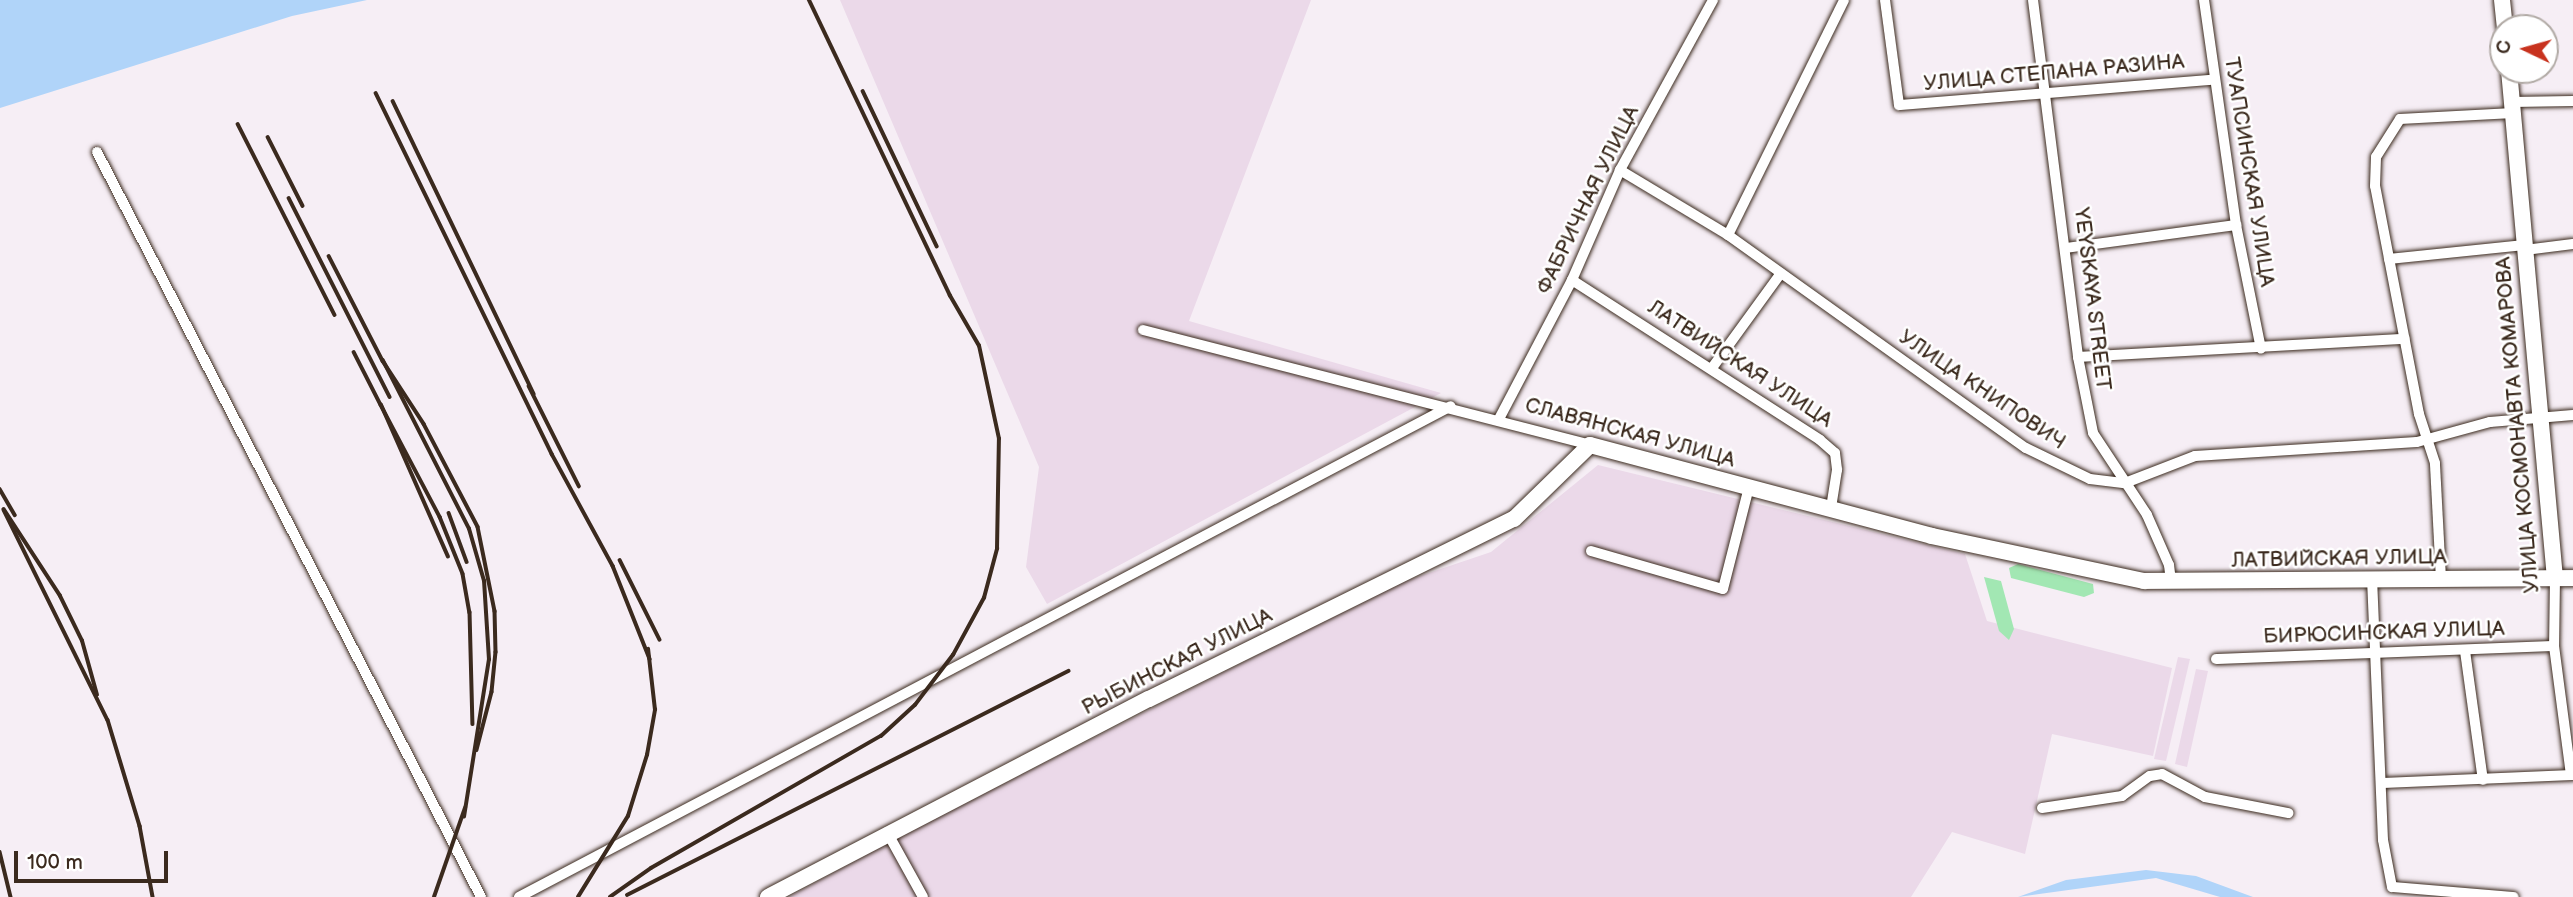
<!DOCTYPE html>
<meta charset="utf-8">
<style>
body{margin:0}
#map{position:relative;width:2573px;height:897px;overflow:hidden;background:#f6eef5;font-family:"Balsamiq Sans",sans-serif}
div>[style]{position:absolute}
.built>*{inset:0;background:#ebd9e9}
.green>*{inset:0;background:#a2e7b3}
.water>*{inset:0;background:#b0d4f9}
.roads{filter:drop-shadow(0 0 2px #3b2a1e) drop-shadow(0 0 2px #3b2a1e)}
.street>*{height:10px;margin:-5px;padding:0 5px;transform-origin:5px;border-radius:5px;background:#fff}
.secondary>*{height:16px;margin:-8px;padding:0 8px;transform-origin:8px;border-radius:8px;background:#fff}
.rail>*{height:3.5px;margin:-1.75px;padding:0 1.75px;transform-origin:1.75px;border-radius:1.75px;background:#3b2a1e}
span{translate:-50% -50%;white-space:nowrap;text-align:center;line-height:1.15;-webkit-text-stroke:5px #fff;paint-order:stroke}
.street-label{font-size:21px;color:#3b2a1e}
.north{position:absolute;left:2489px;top:14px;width:70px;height:70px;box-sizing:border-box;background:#fff;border:2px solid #b1aaa5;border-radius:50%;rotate:275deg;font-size:19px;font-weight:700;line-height:28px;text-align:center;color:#3b2a1e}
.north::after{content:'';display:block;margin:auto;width:24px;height:32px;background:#c8321e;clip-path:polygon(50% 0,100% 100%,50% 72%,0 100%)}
.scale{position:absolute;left:14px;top:851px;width:154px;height:32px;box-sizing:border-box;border:4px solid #3b2a1e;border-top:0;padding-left:9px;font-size:21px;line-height:24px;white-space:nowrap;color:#3b2a1e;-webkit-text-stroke:5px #fff;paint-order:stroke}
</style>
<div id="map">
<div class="built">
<div style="clip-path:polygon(840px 0,1311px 0,1189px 321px,1441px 393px,1047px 604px,1026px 567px,1039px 467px)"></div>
<div style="clip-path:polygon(1598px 465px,1965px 554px,1987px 621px,2172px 668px,2153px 756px,2052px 734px,2025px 854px,1952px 832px,1911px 897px,789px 897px,908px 832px,1402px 582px,1491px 552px)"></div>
<div style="clip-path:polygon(2178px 657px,2190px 659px,2166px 761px,2154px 759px)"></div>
<div style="clip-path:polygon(2196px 669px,2208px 671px,2187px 767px,2175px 764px)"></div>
</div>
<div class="green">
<div style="clip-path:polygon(2018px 564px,2093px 584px,2094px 593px,2084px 597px,2011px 578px,2009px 568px)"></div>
<div style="clip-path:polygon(1984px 577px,2001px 581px,2014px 629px,2009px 640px,1999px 631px)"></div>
</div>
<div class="water">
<div style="clip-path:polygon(0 0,367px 0,292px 16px,0 108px)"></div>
<div style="clip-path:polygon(2146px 870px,2196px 876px,2253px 897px,2220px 897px,2156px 878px,2018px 897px,2066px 880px)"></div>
</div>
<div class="roads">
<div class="street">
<div style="left:1885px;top:0;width:106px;rotate:82.4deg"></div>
<div style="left:1899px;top:105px;width:315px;rotate:-4.6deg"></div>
<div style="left:2033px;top:0;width:360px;rotate:82.8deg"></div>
<div style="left:2078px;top:357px;width:77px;rotate:78.8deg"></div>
<div style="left:2093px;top:433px;width:98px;rotate:56.6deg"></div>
<div style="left:2147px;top:515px;width:55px;rotate:66.3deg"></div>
<div style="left:2169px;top:565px;width:17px;rotate:83deg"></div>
<div style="left:2204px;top:0;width:227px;rotate:81.9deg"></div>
<div style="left:2236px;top:225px;width:126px;rotate:78.6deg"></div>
<div style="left:2512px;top:102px;width:61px;rotate:-0.9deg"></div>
<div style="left:97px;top:152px;width:838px;rotate:62.73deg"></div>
<div style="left:1620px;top:170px;width:126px;rotate:31deg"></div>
<div style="left:1728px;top:235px;width:366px;rotate:35.6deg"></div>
<div style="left:2026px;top:448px;width:71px;rotate:25.8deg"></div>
<div style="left:2090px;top:479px;width:35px;rotate:7deg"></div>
<div style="left:2125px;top:483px;width:75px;rotate:-21.1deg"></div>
<div style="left:2195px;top:456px;width:222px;rotate:-3.6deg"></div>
<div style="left:2417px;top:442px;width:76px;rotate:-15.3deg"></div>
<div style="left:2490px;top:422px;width:83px;rotate:-4.8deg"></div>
<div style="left:1728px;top:235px;width:262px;rotate:-63.7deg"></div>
<div style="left:2066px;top:248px;width:172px;rotate:-7.7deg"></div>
<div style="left:2525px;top:250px;width:48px;rotate:-7.1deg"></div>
<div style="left:2389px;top:259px;width:136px;rotate:-5.9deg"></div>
<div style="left:1572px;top:280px;width:295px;rotate:32.8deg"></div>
<div style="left:1820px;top:440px;width:20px;rotate:41deg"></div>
<div style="left:1835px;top:453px;width:17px;rotate:83deg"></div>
<div style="left:1837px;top:470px;width:39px;rotate:99deg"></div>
<div style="left:1143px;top:330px;width:462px;rotate:14.4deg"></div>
<div style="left:2078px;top:357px;width:327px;rotate:-3.2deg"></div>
<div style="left:1712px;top:368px;width:117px;rotate:-54deg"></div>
<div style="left:1499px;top:419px;width:157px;rotate:-62.3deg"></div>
<div style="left:1572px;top:280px;width:120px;rotate:-66.4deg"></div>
<div style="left:1620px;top:170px;width:194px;rotate:-61.3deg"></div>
<div style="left:1591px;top:551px;width:137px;rotate:16.1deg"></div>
<div style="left:1723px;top:589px;width:105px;rotate:-75.7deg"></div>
<div style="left:2372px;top:578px;width:262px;rotate:87.6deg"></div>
<div style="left:2383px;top:840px;width:48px;rotate:79.2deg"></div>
<div style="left:2392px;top:887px;width:122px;rotate:4.7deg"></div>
<div style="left:2555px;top:578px;width:68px;rotate:90.8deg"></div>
<div style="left:2554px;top:646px;width:130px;rotate:82.5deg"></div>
<div style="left:2441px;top:579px;width:116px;rotate:-93deg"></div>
<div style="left:2435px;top:463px;width:52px;rotate:-108.1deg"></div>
<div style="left:2419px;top:414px;width:232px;rotate:-100.9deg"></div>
<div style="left:2375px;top:186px;width:29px;rotate:-88deg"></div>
<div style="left:2376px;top:157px;width:45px;rotate:-57.7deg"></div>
<div style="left:2400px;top:119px;width:113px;rotate:-3deg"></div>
<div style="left:2465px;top:651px;width:130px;rotate:82.1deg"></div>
<div style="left:2216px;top:659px;width:338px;rotate:-2.2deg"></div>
<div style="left:2382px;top:783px;width:191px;rotate:-2.4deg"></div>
<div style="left:2042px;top:808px;width:81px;rotate:-8.5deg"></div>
<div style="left:2122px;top:796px;width:34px;rotate:-36deg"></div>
<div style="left:2150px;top:776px;width:12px;rotate:-9deg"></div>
<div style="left:2162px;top:774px;width:49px;rotate:28.1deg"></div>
<div style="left:2205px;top:797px;width:85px;rotate:10.9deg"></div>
<div style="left:887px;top:832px;width:74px;rotate:61deg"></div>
<div style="left:519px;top:897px;width:1053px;rotate:-27.78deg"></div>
</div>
<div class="secondary">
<div style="left:2502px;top:0;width:28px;rotate:84deg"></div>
<div style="left:2509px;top:70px;width:510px;rotate:84.83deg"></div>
<div style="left:768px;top:897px;width:429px;rotate:-27.5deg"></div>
<div style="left:1149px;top:699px;width:407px;rotate:-26.3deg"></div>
<div style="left:1514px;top:519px;width:106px;rotate:-44.2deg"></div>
<div style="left:1590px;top:445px;width:354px;rotate:14.9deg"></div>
<div style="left:1932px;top:536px;width:217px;rotate:12deg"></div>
<div style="left:2144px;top:581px;width:429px;rotate:-0.4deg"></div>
</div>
</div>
<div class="rail">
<div style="left:863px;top:91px;width:172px;rotate:64.5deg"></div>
<div style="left:376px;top:93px;width:402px;rotate:64deg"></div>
<div style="left:552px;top:454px;width:128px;rotate:61.4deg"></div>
<div style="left:613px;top:566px;width:100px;rotate:68.3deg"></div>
<div style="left:393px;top:101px;width:325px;rotate:64.3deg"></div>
<div style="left:238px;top:124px;width:214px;rotate:63.1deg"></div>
<div style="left:268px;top:137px;width:77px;rotate:63.1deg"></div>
<div style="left:289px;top:198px;width:223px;rotate:63.1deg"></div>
<div style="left:329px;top:256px;width:118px;rotate:62.8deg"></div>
<div style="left:354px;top:352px;width:59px;rotate:63deg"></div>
<div style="left:529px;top:386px;width:112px;rotate:63.4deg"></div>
<div style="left:0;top:489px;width:30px;rotate:60deg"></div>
<div style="left:449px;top:513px;width:52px;rotate:69.8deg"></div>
<div style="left:448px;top:557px;width:166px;rotate:-113.8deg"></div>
<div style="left:381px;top:405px;width:127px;rotate:62.2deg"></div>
<div style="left:440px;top:517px;width:61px;rotate:68deg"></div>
<div style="left:463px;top:574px;width:39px;rotate:80deg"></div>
<div style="left:470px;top:612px;width:112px;rotate:88.5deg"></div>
<div style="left:620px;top:560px;width:89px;rotate:63.4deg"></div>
<div style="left:97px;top:695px;width:56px;rotate:-105.5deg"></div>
<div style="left:82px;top:641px;width:50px;rotate:-116.1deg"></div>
<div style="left:60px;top:596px;width:103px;rotate:-123.1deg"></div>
<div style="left:4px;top:510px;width:234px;rotate:63.7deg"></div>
<div style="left:108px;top:720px;width:111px;rotate:73.2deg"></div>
<div style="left:140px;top:826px;width:72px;rotate:79.6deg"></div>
<div style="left:464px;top:817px;width:159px;rotate:-81deg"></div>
<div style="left:489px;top:660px;width:79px;rotate:-93.6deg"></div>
<div style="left:484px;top:581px;width:54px;rotate:-106.1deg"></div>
<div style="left:469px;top:529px;width:189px;rotate:-117.1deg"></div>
<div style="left:383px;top:361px;width:75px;rotate:56.9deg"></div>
<div style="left:424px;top:424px;width:116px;rotate:62.3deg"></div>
<div style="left:478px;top:527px;width:86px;rotate:78.6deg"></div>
<div style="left:495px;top:611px;width:41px;rotate:88.6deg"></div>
<div style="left:496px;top:652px;width:40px;rotate:95.7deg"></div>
<div style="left:492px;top:692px;width:60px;rotate:104.5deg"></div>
<div style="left:0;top:852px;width:46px;rotate:76.3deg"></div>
<div style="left:627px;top:895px;width:495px;rotate:-26.9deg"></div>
<div style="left:434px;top:897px;width:94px;rotate:-70.8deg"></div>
<div style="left:578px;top:897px;width:95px;rotate:-58.3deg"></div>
<div style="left:628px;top:816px;width:64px;rotate:-72.7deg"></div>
<div style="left:647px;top:755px;width:46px;rotate:-79.9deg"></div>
<div style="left:655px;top:710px;width:61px;rotate:-96.5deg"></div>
<div style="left:610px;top:897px;width:50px;rotate:-35.3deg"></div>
<div style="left:651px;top:868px;width:265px;rotate:-29.9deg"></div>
<div style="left:881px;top:736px;width:46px;rotate:-42.4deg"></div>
<div style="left:915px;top:705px;width:63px;rotate:-52.8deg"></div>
<div style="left:953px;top:655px;width:65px;rotate:-61.5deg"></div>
<div style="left:984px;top:598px;width:51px;rotate:-75.1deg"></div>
<div style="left:997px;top:549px;width:110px;rotate:-89deg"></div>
<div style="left:999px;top:439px;width:95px;rotate:-102.1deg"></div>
<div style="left:979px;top:346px;width:58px;rotate:-120.1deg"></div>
<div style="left:950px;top:296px;width:328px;rotate:-115.5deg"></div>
</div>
<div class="street-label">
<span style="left:2054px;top:73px;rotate:-5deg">УЛИЦА СТЕПАНА РАЗИНА</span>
<span style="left:2249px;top:172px;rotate:81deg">ТУАПСИНСКАЯ УЛИЦА</span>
<span style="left:1588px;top:200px;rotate:-64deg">ФАБРИЧНАЯ УЛИЦА</span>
<span style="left:2092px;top:299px;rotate:83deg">YEYSKAYA STREET</span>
<span style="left:1740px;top:364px;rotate:33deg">ЛАТВИЙСКАЯ УЛИЦА</span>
<span style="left:1982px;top:390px;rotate:34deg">УЛИЦА КНИПОВИЧ</span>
<span style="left:2518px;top:425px;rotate:-95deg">УЛИЦА КОСМОНАВТА КОМАРОВА</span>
<span style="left:1630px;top:433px;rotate:15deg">СЛАВЯНСКАЯ УЛИЦА</span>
<span style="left:2339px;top:559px;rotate:-1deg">ЛАТВИЙСКАЯ УЛИЦА</span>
<span style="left:2384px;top:633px;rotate:-2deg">БИРЮСИНСКАЯ УЛИЦА</span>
<span style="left:1177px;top:662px;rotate:-27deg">РЫБИНСКАЯ УЛИЦА</span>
</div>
<div class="north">С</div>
<div class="scale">100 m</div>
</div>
